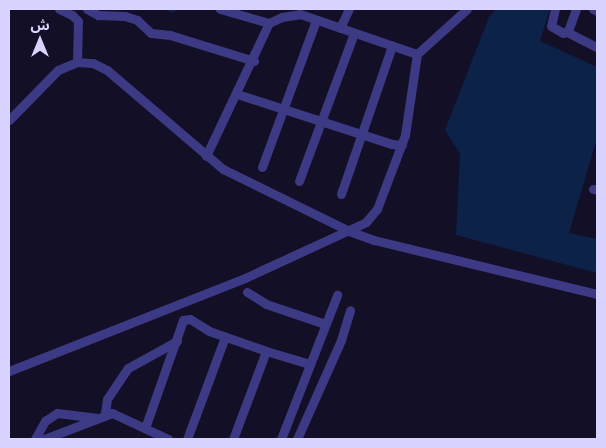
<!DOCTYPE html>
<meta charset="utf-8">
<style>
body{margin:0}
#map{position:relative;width:606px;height:448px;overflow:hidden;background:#130f26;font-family:Poppins,"Noto Sans Arabic",sans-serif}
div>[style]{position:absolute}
.water>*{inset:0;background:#0c2248}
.canal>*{height:6px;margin:-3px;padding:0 3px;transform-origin:3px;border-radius:3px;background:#0c2248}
.minor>*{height:9px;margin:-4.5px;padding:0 4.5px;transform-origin:4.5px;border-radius:4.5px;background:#3d3a85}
span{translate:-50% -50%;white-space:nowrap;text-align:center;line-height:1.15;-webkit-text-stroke:4px #130f26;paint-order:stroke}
.frame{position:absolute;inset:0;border:10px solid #d9d4ff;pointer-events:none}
.north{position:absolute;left:15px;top:15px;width:50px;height:50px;-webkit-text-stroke:4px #130f26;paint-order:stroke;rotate:0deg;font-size:14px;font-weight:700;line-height:20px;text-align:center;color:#d9d4ff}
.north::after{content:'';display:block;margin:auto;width:18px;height:22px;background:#d9d4ff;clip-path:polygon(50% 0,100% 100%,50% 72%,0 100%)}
</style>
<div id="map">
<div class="water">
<div style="clip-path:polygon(497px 9px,550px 9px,540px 41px,597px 67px,597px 138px,569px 233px,597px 239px,597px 273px,456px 235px,460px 154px,445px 130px,489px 17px)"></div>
</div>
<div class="canal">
<div style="left:171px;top:9px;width:2px"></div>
</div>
<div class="minor">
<div style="left:59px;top:9px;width:14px;rotate:25deg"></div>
<div style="left:72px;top:15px;width:8px;rotate:45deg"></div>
<div style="left:78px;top:21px;width:41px;rotate:91.4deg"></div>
<div style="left:87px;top:9px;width:13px;rotate:29deg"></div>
<div style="left:98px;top:15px;width:27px;rotate:2deg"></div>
<div style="left:125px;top:16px;width:13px;rotate:18deg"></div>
<div style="left:137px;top:20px;width:19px;rotate:43deg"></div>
<div style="left:151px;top:33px;width:19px;rotate:6deg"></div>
<div style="left:170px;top:35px;width:88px;rotate:17.2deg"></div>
<div style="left:555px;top:9px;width:17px;rotate:103deg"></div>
<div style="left:551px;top:26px;width:14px;rotate:30deg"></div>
<div style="left:563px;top:33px;width:5px;rotate:-22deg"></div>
<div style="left:568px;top:31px;width:23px;rotate:-70deg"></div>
<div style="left:593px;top:9px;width:4px;rotate:27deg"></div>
<div style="left:269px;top:23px;width:14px;rotate:-25deg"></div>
<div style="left:282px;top:17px;width:18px;rotate:-9deg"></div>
<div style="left:300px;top:14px;width:124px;rotate:18.9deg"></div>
<div style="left:340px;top:28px;width:21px;rotate:-65deg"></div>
<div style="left:567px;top:32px;width:34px;rotate:27deg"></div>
<div style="left:237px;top:94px;width:163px;rotate:17.9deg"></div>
<div style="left:392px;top:144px;width:10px;rotate:6deg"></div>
<div style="left:9px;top:120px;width:70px;rotate:-45.6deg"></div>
<div style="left:58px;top:70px;width:21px;rotate:-23deg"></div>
<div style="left:77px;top:62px;width:16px;rotate:4deg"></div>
<div style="left:93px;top:63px;width:16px;rotate:27deg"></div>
<div style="left:107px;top:70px;width:153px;rotate:40.5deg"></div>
<div style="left:223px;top:169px;width:140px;rotate:26.2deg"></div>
<div style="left:349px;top:231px;width:27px;rotate:20deg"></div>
<div style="left:374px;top:240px;width:229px;rotate:13.6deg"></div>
<div style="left:206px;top:156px;width:147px;rotate:-64.7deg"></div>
<div style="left:269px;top:23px;width:51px;rotate:-164.1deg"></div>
<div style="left:262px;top:167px;width:157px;rotate:-69.8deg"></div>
<div style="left:299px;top:181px;width:158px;rotate:-69.6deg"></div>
<div style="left:593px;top:189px;width:4px;rotate:14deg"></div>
<div style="left:341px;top:194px;width:157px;rotate:-71deg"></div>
<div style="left:247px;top:292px;width:22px;rotate:32deg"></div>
<div style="left:266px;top:304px;width:62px;rotate:18.7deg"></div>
<div style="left:9px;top:371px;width:254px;rotate:-21.5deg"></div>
<div style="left:245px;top:278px;width:133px;rotate:-24.8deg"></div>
<div style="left:366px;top:222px;width:17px;rotate:-50deg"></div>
<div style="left:377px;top:209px;width:79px;rotate:-69.3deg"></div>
<div style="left:405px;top:135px;width:82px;rotate:-81.6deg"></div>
<div style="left:417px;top:54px;width:67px;rotate:-42deg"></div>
<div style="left:105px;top:413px;width:14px;rotate:-82deg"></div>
<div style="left:107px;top:399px;width:37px;rotate:-56deg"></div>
<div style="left:128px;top:368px;width:56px;rotate:-28.9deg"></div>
<div style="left:145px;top:428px;width:114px;rotate:-70.6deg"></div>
<div style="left:183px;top:320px;width:7px;rotate:-8deg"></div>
<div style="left:190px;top:319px;width:22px;rotate:32deg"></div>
<div style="left:209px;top:331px;width:60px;rotate:19.3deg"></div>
<div style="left:266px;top:351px;width:46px;rotate:16.5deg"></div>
<div style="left:35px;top:439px;width:21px;rotate:-61deg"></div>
<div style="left:45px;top:421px;width:14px;rotate:-34deg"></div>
<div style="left:57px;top:413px;width:39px;rotate:7deg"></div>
<div style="left:44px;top:439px;width:73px;rotate:-20.9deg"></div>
<div style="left:112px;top:413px;width:62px;rotate:24.9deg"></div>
<div style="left:187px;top:439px;width:109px;rotate:-69.6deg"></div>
<div style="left:233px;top:439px;width:94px;rotate:-69.4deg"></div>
<div style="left:281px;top:439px;width:155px;rotate:-68.7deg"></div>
<div style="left:297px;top:439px;width:108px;rotate:-66deg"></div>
<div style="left:341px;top:340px;width:31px;rotate:-73deg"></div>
</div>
<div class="frame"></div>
<div class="north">ش</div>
</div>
